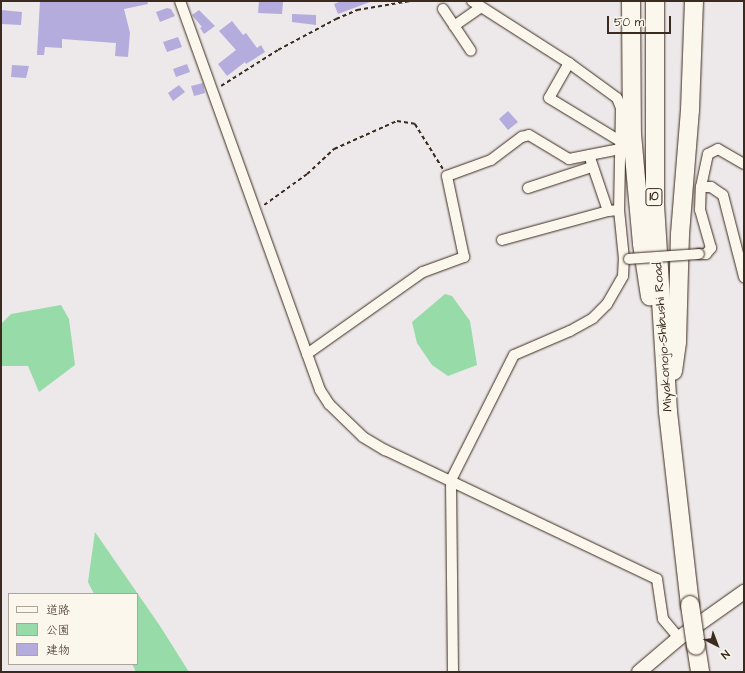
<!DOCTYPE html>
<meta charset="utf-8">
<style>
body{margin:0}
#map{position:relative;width:745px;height:673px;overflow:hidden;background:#ede8e9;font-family:"Architects Daughter","Klee One",sans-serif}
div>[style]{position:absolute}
.green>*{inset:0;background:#97dba8}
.building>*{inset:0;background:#b3acdd}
.path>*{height:1.5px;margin-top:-0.75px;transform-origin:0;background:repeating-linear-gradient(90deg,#3b2a1e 0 4px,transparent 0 7px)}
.roads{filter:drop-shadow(0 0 1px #3b2a1e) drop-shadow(0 0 1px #3b2a1e)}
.street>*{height:10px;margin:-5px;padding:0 5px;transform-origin:5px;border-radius:5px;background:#fbf7ec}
.secondary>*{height:14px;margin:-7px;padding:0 7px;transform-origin:7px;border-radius:7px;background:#fbf7ec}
.highway>*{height:18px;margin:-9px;padding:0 9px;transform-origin:9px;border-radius:9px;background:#fbf7ec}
.bridges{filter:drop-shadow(0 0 1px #3b2a1e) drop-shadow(0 0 1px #3b2a1e)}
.street-bridge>*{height:10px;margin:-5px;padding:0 5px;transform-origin:5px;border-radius:5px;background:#fbf7ec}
.highway-bridge>*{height:18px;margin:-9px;padding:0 9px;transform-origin:9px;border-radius:9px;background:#fbf7ec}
span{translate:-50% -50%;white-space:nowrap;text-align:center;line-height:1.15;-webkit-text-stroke:3px #fbf7ec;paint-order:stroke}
.shield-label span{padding:1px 3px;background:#fbf7ec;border:1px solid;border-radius:3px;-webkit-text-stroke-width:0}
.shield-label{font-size:12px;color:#3b2a1e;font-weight:700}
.street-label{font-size:13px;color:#3b2a1e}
.frame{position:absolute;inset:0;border:2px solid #3b2a1e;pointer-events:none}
.legend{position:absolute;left:8px;top:593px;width:130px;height:72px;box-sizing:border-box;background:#fbf7ec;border:1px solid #aea59a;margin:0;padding:5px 7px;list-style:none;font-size:12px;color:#3b2a1e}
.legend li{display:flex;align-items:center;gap:8px;height:20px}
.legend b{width:20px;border:1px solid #aea59a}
.north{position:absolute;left:697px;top:625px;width:40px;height:40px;-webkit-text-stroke:3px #fbf7ec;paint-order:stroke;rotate:138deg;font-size:11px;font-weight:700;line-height:16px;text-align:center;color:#3b2a1e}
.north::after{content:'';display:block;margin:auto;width:14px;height:18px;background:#3b2a1e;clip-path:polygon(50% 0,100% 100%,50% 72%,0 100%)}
.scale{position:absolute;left:607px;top:16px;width:64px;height:18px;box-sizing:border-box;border:2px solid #3b2a1e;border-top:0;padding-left:5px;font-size:12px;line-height:14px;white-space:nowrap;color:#3b2a1e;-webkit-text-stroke:3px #fbf7ec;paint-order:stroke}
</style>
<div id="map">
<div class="green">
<div style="clip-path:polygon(445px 294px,452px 296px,470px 321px,477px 365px,448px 376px,432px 365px,417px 343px,412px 322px)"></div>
<div style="clip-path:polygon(61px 305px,69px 319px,75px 365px,39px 392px,28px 366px,1px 366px,1px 324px,11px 314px)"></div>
<div style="clip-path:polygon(95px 532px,160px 626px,189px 672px,136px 672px,132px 664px,137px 664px,137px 594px,94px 594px,88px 582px)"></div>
</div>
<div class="building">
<div style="clip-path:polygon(40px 1px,147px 1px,148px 4px,124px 9px,130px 33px,128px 57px,115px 56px,116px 43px,62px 39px,62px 48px,45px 47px,44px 55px,37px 55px)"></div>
<div style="clip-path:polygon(259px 1px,283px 2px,282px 14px,258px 13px)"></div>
<div style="clip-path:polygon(341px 1px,370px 1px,370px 2px,338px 14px,334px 4px)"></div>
<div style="clip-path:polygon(167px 8px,171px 9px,175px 16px,160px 22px,156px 12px)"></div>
<div style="clip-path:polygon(1px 10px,22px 12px,21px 25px,1px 24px)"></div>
<div style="clip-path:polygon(199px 10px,215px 26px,204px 34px,200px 28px,202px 27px,192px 15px)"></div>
<div style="clip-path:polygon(292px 14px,316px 15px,316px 25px,292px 22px)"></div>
<div style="clip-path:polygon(232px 21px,243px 35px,246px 33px,257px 48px,261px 45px,265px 52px,246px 64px,245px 62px,227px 76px,218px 64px,236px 50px,219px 31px)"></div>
<div style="clip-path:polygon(178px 37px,182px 47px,167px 52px,163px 42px)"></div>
<div style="clip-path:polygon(187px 64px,190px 72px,176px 77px,173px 69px)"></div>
<div style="clip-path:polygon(12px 65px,29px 66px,26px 78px,11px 77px)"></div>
<div style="clip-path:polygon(203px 83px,205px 93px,194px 96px,191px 86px)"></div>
<div style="clip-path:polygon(179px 85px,185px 92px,173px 101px,168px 93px)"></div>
<div style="clip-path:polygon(508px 111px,518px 122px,508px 130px,499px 119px)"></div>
</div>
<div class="path">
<div style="left:221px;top:86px;width:67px;rotate:-32.3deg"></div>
<div style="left:278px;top:50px;width:66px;rotate:-28.1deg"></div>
<div style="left:336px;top:19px;width:23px;rotate:-23deg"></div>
<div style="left:357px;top:10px;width:54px;rotate:-9.6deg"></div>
<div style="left:264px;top:205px;width:53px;rotate:-35.8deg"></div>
<div style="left:307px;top:174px;width:37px;rotate:-43deg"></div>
<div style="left:334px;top:149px;width:69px;rotate:-24deg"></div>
<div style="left:397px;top:121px;width:18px;rotate:9deg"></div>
<div style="left:415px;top:124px;width:53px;rotate:58.1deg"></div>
</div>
<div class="roads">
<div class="street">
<div style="left:180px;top:1px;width:413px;rotate:70.2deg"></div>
<div style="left:320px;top:390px;width:17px;rotate:57deg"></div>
<div style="left:329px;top:404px;width:47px;rotate:44.1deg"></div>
<div style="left:363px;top:437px;width:26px;rotate:31deg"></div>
<div style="left:385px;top:450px;width:301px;rotate:25.4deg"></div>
<div style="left:657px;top:579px;width:40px;rotate:81.5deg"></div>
<div style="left:663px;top:619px;width:25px;rotate:50deg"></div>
<div style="left:472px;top:1px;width:115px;rotate:32.6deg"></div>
<div style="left:569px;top:63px;width:59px;rotate:36.1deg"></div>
<div style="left:617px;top:98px;width:11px;rotate:68deg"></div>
<div style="left:621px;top:108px;width:102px;rotate:91.1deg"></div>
<div style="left:443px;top:9px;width:50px;rotate:56.3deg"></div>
<div style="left:454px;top:26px;width:33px;rotate:-35deg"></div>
<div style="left:569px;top:63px;width:40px;rotate:119.7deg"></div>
<div style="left:549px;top:98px;width:83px;rotate:31.2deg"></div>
<div style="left:744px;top:164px;width:30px;rotate:-150deg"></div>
<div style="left:718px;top:149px;width:11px;rotate:153deg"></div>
<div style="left:708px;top:154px;width:34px;rotate:102deg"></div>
<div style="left:701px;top:187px;width:10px"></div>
<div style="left:711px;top:187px;width:14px;rotate:34deg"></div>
<div style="left:723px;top:195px;width:85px;rotate:75.6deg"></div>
<div style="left:528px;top:188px;width:67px;rotate:-18.2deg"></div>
<div style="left:502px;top:240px;width:110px;rotate:-15.3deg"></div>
<div style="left:699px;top:254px;width:7px"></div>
<div style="left:706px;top:254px;width:8px;rotate:-50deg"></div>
<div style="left:711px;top:248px;width:40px;rotate:-106deg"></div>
<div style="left:700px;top:210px;width:23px;rotate:-88deg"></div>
<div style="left:307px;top:354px;width:142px;rotate:-35.3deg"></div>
<div style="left:423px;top:272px;width:44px;rotate:-20.1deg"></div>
<div style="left:464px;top:257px;width:83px;rotate:-101.9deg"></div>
<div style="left:447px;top:176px;width:47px;rotate:-20deg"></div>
<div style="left:491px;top:160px;width:39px;rotate:-37deg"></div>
<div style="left:522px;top:137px;width:7px;rotate:-16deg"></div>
<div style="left:529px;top:135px;width:47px;rotate:31deg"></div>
<div style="left:569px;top:159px;width:52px;rotate:-11.1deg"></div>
<div style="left:453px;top:672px;width:192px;rotate:-90.6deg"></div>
<div style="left:451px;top:480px;width:140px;rotate:-63.3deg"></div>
<div style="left:514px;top:355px;width:61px;rotate:-23.2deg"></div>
<div style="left:570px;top:331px;width:26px;rotate:-29deg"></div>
<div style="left:593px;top:318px;width:20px;rotate:-45deg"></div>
<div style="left:607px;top:304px;width:32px;rotate:-60deg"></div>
<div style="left:623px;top:276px;width:17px;rotate:-87deg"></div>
<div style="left:624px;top:259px;width:49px;rotate:-95.8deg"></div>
<div style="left:619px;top:210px;width:11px;rotate:175deg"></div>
<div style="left:608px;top:211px;width:59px;rotate:-108.7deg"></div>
</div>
<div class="secondary">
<div style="left:639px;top:672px;width:52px;rotate:-40.4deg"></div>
<div style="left:679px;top:638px;width:80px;rotate:-35.3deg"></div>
</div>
<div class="highway">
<div style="left:631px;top:1px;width:133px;rotate:89.6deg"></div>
<div style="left:632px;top:134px;width:110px;rotate:84.8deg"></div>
<div style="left:642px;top:244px;width:53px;rotate:81.3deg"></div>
<div style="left:655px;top:1px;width:204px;rotate:90deg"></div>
<div style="left:655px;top:205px;width:207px;rotate:86.4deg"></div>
<div style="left:668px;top:412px;width:194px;rotate:83.5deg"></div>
<div style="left:673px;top:371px;width:30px;rotate:-82deg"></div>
<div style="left:677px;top:341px;width:107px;rotate:-88.4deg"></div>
<div style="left:680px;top:234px;width:124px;rotate:-85.4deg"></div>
<div style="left:690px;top:110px;width:109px;rotate:-87.9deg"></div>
<div style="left:696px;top:646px;width:26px;rotate:81deg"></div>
</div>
</div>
<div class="bridges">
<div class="street-bridge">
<div style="left:629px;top:259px;width:70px;rotate:-4.1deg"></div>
</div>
<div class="highway-bridge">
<div style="left:690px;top:605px;width:41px;rotate:81.7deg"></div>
</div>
</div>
<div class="shield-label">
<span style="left:654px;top:197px">10</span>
</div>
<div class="street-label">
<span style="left:663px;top:337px;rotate:-94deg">Miyakonojo-Shibushi Road</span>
</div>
<div class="frame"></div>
<ul class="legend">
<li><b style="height:5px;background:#fbf7ec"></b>道路</li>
<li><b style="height:11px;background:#97dba8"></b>公園</li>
<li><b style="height:11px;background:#b3acdd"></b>建物</li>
</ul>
<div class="north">N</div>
<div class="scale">50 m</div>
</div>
